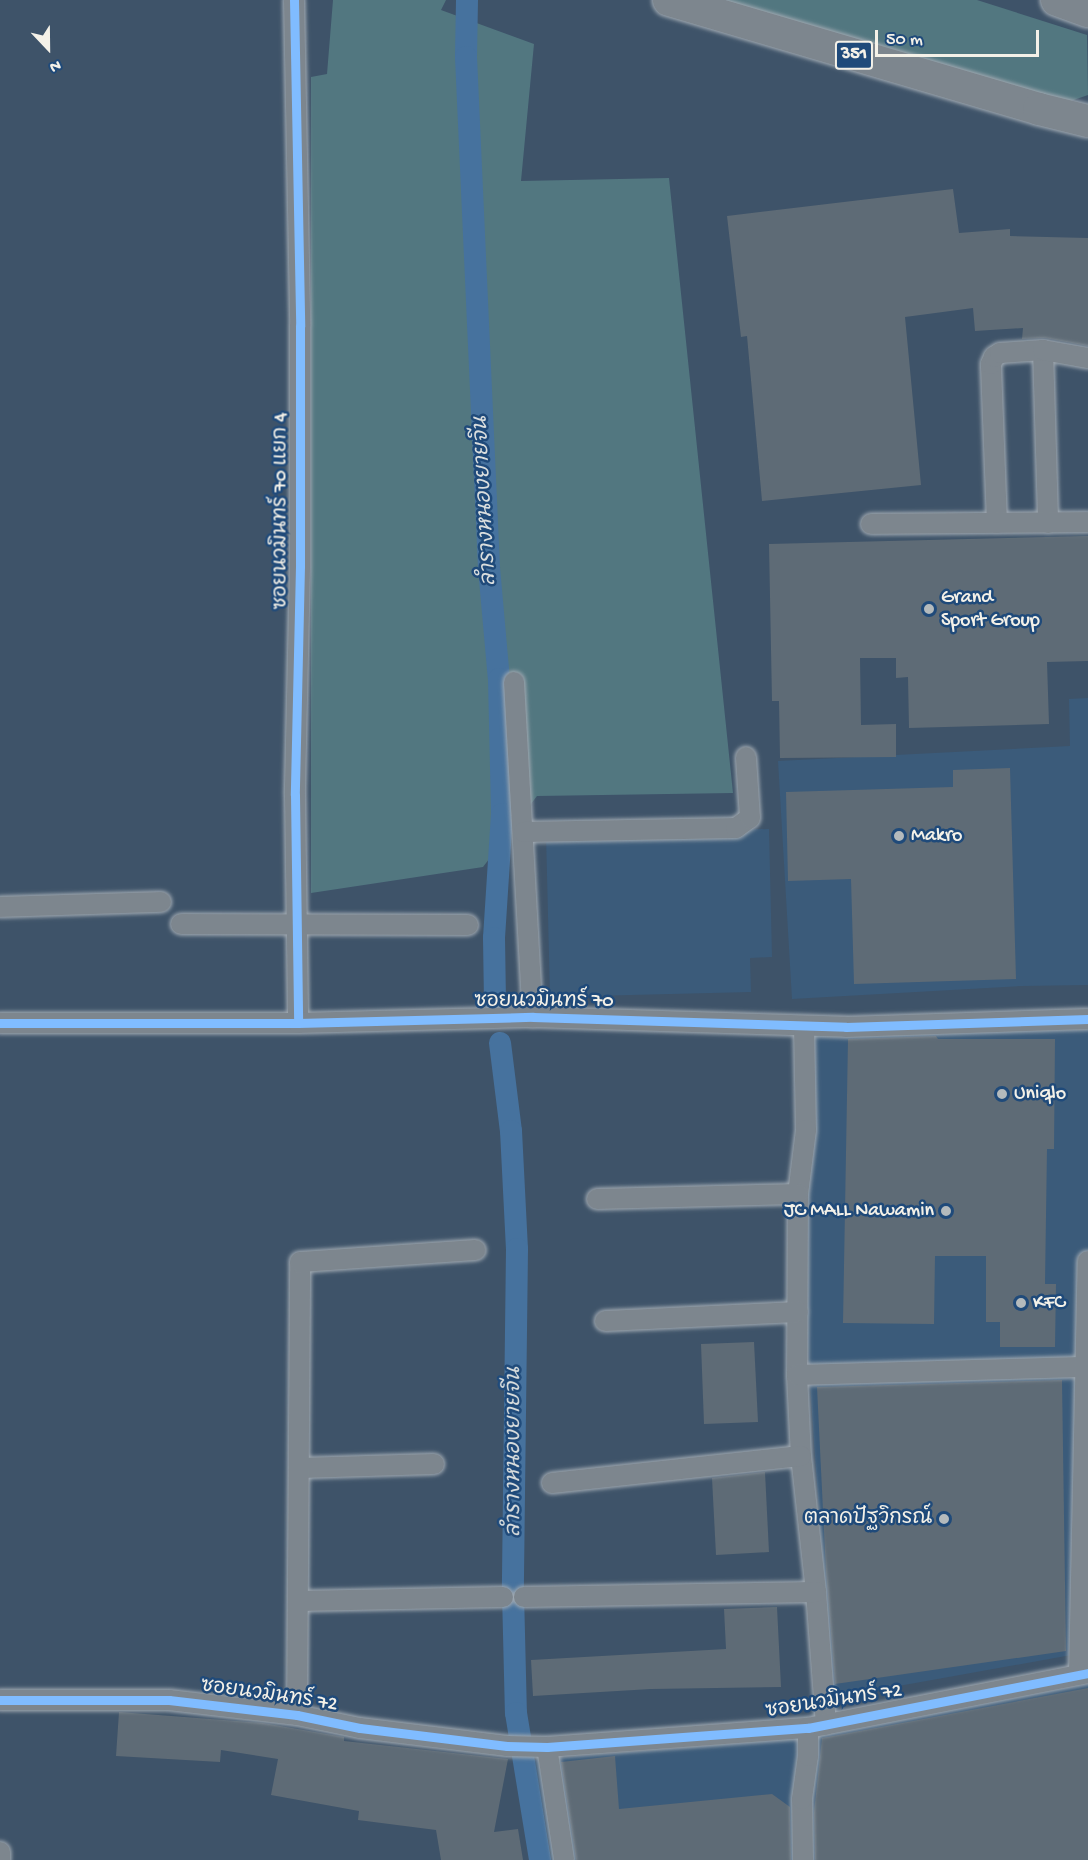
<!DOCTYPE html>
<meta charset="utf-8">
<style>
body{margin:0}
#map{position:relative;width:1088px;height:1860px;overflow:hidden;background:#3e5369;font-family:"Gochi Hand","Playpen Sans Thai",sans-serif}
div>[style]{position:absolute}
.built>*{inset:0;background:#3b5b7a}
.green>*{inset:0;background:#527780}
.canal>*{height:22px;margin:-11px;padding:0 11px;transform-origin:11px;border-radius:11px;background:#46729e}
.building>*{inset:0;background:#5e6b76}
.roads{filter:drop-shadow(0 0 2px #a0a9b1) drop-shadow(0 0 2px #a0a9b1)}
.street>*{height:20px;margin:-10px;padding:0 10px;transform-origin:10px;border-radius:10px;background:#7d868e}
.primary>*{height:32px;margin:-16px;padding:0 16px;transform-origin:16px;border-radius:16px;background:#7d868e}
.cycleway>*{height:9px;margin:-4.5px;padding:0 4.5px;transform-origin:4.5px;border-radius:4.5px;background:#80bcff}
.dots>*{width:16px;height:16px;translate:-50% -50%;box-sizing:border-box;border:3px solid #1f4a7a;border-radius:50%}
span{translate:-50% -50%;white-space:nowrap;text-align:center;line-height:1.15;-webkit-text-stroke:5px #1f4a7a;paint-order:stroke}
.shield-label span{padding:2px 4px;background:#1f4a7a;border:2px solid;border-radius:4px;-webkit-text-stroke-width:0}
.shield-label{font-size:18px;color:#f4f1e8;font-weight:700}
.street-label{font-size:20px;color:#f4f1e8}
.poi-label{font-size:20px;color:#f4f1e8}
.left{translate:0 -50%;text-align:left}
.right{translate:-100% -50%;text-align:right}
.water-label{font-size:21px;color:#dadede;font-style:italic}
.north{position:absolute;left:18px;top:18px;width:60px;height:60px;-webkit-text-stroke:4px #1f4a7a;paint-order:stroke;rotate:158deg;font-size:16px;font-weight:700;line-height:24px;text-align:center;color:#f4f1e8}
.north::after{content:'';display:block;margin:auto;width:21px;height:27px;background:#f4f1e8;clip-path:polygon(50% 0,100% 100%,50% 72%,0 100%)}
.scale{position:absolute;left:875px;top:30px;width:164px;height:27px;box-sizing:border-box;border:3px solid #f4f1e8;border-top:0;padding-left:8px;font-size:18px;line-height:21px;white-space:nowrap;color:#f4f1e8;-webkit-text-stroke:4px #1f4a7a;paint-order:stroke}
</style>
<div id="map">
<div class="built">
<div style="clip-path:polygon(1088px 698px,1088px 985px,1021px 986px,792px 999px,778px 761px,1070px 746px,1069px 699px)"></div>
<div style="clip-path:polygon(769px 829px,772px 957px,750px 958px,751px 992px,550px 997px,546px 834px)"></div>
<div style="clip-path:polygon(1088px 1030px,1088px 1652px,832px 1698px,809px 1370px,803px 1196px,812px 1033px)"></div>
<div style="clip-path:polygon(1088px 1684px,1088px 1860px,552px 1860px,534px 1760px,802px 1738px)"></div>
</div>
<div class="green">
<div style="clip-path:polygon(333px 0,446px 0,441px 10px,534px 44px,521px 181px,669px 178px,733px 793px,537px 796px,483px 867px,311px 893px,311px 77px,327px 74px)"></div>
<div style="clip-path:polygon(705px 0,977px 0,1087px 35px,1088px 95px,1065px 103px)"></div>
</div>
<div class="canal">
<div style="left:467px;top:0;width:57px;rotate:91deg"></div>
<div style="left:466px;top:57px;width:512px;rotate:87.42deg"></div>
<div style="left:489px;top:568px;width:111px;rotate:84.9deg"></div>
<div style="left:499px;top:679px;width:135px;rotate:88.7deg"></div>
<div style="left:502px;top:814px;width:124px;rotate:93.7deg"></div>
<div style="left:494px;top:938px;width:63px;rotate:89.1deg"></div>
<div style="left:500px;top:1043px;width:89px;rotate:82.9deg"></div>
<div style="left:511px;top:1131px;width:118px;rotate:87.1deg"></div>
<div style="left:517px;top:1249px;width:344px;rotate:90.7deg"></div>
<div style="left:513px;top:1593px;width:120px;rotate:88.6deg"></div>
<div style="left:516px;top:1713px;width:149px;rotate:80.7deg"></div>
</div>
<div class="building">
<div style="clip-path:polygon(953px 189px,959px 233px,1010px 229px,1010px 236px,1088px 238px,1088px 346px,1045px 338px,1022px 339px,1023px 328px,975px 331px,973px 308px,905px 317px,921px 485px,762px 501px,747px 336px,741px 337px,727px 216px)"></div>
<div style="clip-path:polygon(1088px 536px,1088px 661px,1047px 662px,1049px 724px,909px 728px,908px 677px,896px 678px,896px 658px,860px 658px,861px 725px,896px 724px,896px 757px,780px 758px,779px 701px,772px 701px,769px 544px)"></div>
<div style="clip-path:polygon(1010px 768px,1016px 979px,854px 984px,851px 879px,788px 881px,786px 792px,953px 787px,953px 770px)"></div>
<div style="clip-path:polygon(936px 1036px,938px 1039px,1055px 1039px,1054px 1149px,1047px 1149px,1045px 1284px,1056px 1284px,1055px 1347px,1000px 1347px,1000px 1322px,986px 1322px,986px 1256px,935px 1256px,934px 1324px,843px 1323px,848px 1039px)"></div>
<div style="clip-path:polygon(754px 1342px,758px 1422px,704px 1424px,701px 1344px)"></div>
<div style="clip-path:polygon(1062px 1380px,1066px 1651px,835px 1684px,826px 1572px,817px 1387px)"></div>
<div style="clip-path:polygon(765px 1472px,769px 1552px,716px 1555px,712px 1478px)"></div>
<div style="clip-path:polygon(777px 1607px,781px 1687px,651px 1689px,533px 1696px,531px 1660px,726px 1649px,724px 1609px)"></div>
<div style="clip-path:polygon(1088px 1688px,1088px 1860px,815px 1860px,814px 1812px,822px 1738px)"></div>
<div style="clip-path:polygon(119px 1712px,263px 1723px,344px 1737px,344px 1741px,508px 1759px,494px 1832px,518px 1829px,523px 1860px,441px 1860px,436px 1830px,358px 1820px,359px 1811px,271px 1795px,278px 1759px,221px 1750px,220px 1762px,116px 1756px)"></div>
<div style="clip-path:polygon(615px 1756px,619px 1809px,772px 1794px,790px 1807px,791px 1860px,576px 1860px,561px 1762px)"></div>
</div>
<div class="roads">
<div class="street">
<div style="left:294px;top:0;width:326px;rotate:88.9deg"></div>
<div style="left:300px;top:326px;width:240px;rotate:90deg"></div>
<div style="left:300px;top:566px;width:229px;rotate:91.3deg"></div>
<div style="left:295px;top:795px;width:228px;rotate:89.2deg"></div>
<div style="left:1043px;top:350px;width:173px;rotate:88.3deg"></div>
<div style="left:997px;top:523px;width:159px;rotate:-92.2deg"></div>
<div style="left:991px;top:364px;width:8px;rotate:-67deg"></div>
<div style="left:994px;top:357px;width:7px;rotate:-34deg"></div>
<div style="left:1000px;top:353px;width:43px;rotate:-4deg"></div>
<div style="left:1043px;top:350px;width:46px;rotate:10.1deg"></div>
<div style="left:871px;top:524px;width:217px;rotate:-0.5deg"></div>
<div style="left:514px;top:682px;width:336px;rotate:86.8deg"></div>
<div style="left:524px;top:832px;width:212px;rotate:-1.1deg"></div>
<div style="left:736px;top:828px;width:17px;rotate:-36deg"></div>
<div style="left:750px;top:818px;width:61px;rotate:-93.8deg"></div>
<div style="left:0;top:907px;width:161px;rotate:-1.8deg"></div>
<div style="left:181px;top:924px;width:287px;rotate:0.2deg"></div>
<div style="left:0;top:1023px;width:298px"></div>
<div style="left:298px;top:1023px;width:235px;rotate:-1.5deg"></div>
<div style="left:533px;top:1017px;width:313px;rotate:1.8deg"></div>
<div style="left:846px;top:1027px;width:242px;rotate:-1.9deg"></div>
<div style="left:804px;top:1026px;width:104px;rotate:88.9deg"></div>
<div style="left:806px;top:1130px;width:64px;rotate:97.1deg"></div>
<div style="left:798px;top:1194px;width:181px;rotate:90.3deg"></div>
<div style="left:797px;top:1375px;width:81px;rotate:87.2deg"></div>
<div style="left:801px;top:1456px;width:137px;rotate:83.7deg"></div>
<div style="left:816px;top:1592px;width:133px;rotate:85.7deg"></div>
<div style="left:597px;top:1199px;width:201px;rotate:-1.4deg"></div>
<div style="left:605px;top:1321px;width:193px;rotate:-2.7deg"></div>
<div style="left:797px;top:1375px;width:291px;rotate:-1.6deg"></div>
<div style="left:300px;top:1468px;width:134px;rotate:-1.7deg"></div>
<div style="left:552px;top:1483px;width:250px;rotate:-6.2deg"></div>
<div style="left:524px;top:1597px;width:292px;rotate:-1deg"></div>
<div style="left:299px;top:1601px;width:204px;rotate:-1.1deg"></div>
<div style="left:1079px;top:1674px;width:413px;rotate:-88.8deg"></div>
<div style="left:0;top:1700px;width:169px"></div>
<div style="left:169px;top:1700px;width:129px;rotate:6.7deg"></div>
<div style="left:297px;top:1715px;width:64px;rotate:11.7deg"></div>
<div style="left:360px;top:1728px;width:148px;rotate:7deg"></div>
<div style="left:507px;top:1746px;width:40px;rotate:1.4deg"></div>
<div style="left:547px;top:1747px;width:262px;rotate:-4.2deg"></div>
<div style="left:808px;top:1728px;width:285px;rotate:-11.1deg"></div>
<div style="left:297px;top:1715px;width:453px;rotate:-89.6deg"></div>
<div style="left:300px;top:1262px;width:176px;rotate:-3.9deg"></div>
<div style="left:547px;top:1747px;width:114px;rotate:81.4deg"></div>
<div style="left:0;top:1852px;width:8px;rotate:90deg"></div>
<div style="left:803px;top:1860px;width:61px;rotate:-90.9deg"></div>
<div style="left:802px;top:1799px;width:43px;rotate:-82.1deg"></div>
<div style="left:808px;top:1756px;width:28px;rotate:-90deg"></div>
</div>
<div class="primary">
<div style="left:669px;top:0;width:386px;rotate:16.4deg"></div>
<div style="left:1039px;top:109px;width:50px;rotate:13.8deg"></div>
<div style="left:1057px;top:0;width:33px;rotate:20deg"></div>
</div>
</div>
<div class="cycleway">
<div style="left:294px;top:0;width:326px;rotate:88.9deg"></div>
<div style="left:300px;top:326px;width:240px;rotate:90deg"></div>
<div style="left:300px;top:566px;width:229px;rotate:91.3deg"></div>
<div style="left:295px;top:795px;width:228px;rotate:89.2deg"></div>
<div style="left:0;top:1023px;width:298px"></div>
<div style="left:298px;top:1023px;width:235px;rotate:-1.5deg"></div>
<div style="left:533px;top:1017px;width:313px;rotate:1.8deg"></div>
<div style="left:846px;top:1027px;width:242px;rotate:-1.9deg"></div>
<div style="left:0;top:1700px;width:169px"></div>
<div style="left:169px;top:1700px;width:129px;rotate:6.7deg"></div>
<div style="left:297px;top:1715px;width:64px;rotate:11.7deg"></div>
<div style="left:360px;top:1728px;width:148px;rotate:7deg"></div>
<div style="left:507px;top:1746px;width:40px;rotate:1.4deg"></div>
<div style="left:547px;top:1747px;width:262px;rotate:-4.2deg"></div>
<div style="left:808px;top:1728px;width:285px;rotate:-11.1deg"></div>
</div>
<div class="dots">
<div style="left:929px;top:609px;background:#b4babc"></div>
<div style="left:899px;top:836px;background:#b4babc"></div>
<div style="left:1002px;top:1094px;background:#b4babc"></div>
<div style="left:946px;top:1211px;background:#b4babc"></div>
<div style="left:1021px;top:1303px;background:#b4babc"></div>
<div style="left:944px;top:1519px;background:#b4babc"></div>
</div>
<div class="shield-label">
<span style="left:854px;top:55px">351</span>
</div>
<div class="street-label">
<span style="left:282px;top:511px;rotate:-90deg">ซอยนวมินทร์ 70 แยก 4</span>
<span style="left:544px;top:1002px">ซอยนวมินทร์ 70</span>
<span style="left:269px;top:1696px;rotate:8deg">ซอยนวมินทร์ 72</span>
<span style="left:834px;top:1702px;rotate:-9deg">ซอยนวมินทร์ 72</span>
</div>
<div class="poi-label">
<span class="left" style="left:941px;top:610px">Grand<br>Sport Group</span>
<span class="left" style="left:911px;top:836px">Makro</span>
<span class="left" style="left:1014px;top:1094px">Uniqlo</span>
<span class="right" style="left:934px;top:1211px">JC MALL Nawamin</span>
<span class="left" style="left:1033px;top:1303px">KFC</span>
<span class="right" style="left:932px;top:1519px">ตลาดปัฐวิกรณ์</span>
</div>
<div class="water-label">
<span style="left:487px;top:501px;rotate:-93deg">ลำรางหนองยายจีน</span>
<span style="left:516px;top:1452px;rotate:-90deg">ลำรางหนองยายจีน</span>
</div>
<div class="north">N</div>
<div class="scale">50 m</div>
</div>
